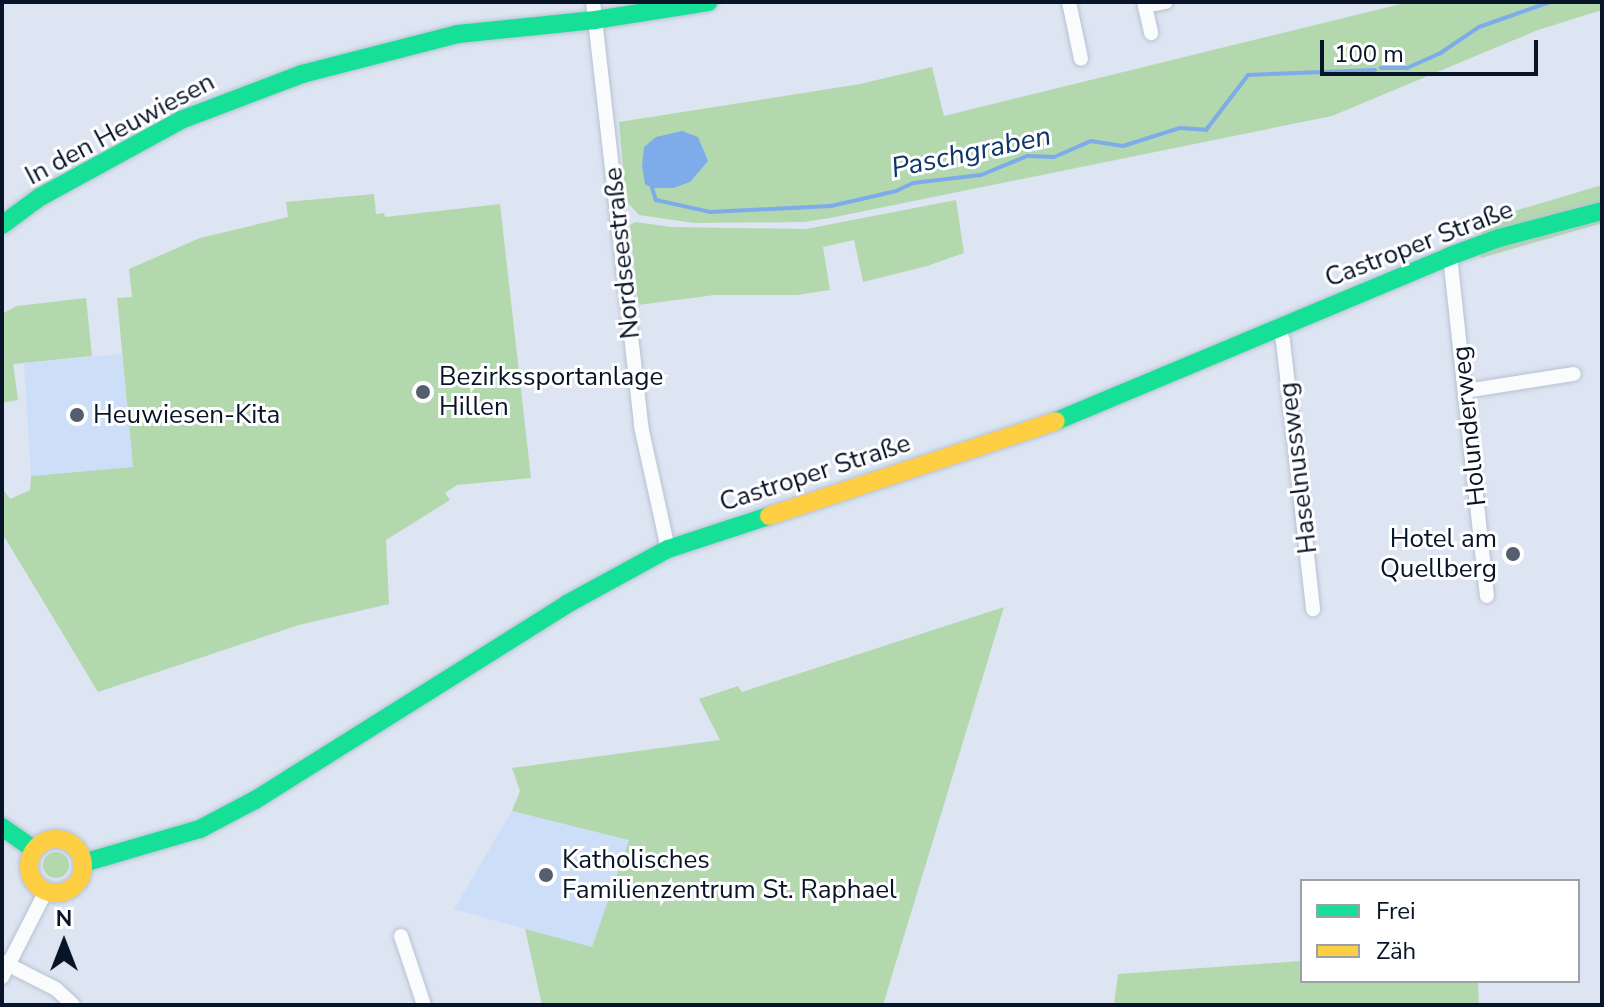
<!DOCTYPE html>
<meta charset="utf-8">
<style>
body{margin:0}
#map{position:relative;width:1604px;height:1007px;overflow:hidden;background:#dde5f2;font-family:"Nunito Sans",sans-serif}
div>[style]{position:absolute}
.built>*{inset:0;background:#cddef8}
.green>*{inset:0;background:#b3d8ae}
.round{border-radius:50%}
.water>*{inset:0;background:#7eabea}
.stream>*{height:4px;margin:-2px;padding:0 2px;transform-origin:2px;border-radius:2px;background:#7eabea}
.roads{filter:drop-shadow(0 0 2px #b7c2d1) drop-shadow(0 0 2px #b7c2d1)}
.street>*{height:14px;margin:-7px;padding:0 7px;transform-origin:7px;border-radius:7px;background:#fafbfd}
.fast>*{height:18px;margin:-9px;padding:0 9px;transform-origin:9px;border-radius:9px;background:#16e098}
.slow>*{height:18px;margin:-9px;padding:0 9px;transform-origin:9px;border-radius:9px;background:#ffcf43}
.slow>.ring{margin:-9px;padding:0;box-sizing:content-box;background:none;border:18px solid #ffcf43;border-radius:50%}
.dots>*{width:22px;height:22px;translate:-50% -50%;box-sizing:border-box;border:4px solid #fff;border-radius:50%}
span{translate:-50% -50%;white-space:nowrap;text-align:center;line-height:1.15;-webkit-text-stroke:6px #fff;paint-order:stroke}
.street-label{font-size:26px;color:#081528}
.poi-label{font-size:26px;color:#081528}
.left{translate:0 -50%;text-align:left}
.right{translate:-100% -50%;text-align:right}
.water-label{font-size:28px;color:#0d3569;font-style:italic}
.frame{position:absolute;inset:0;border:4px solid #081528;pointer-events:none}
.legend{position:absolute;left:1300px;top:879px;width:280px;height:104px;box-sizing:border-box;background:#fff;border:2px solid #9ca1a9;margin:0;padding:10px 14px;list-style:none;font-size:24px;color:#081528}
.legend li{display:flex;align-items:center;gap:16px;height:40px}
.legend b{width:40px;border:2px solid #9ca1a9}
.north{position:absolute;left:24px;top:903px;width:80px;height:80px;-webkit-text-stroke:6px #fff;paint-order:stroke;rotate:0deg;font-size:22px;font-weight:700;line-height:32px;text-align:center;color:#081528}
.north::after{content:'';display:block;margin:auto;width:28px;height:36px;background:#081528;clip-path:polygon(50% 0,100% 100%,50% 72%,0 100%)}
.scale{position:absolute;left:1320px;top:40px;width:218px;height:36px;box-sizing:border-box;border:4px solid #081528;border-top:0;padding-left:10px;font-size:24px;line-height:28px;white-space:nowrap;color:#081528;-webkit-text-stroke:6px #fff;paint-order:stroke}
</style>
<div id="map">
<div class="built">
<div style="clip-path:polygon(122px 354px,133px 467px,31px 476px,24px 363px)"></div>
<div style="clip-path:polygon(512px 811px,630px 840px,592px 948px,454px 909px)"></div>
</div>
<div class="green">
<div style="clip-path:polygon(1409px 2px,1602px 2px,1602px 10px,1538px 30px,1332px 116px,830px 218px,804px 222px,694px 223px,639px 215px,626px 201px,619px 122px,860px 84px,932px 67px,944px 116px)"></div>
<div style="clip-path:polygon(1602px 185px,1602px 223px,1481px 258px,1481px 221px)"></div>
<div style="clip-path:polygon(374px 194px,376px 214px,384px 213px,385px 217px,500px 204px,531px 478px,457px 485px,445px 493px,450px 500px,386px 540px,389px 604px,299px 625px,98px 692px,2px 533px,2px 488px,10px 499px,30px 490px,31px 476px,133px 467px,117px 298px,132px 297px,129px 269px,200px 238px,288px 217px,286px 202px)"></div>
<div style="clip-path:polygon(956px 200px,964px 253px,927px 266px,863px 282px,854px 240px,823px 247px,830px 290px,797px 295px,715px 295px,638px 305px,630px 225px,635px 222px,671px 227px,806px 229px)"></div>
<div style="clip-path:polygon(86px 298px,92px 356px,13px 364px,18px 400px,2px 403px,2px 314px,17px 306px)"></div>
<div style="clip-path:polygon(1004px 607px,883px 1005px,542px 1005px,525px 929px,592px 947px,629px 840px,512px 811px,520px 791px,512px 768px,720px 740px,699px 699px,738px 686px,742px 692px)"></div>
<div class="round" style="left:43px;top:852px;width:26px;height:26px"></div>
<div style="clip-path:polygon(1302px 961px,1302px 981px,1478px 981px,1479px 1005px,1114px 1005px,1118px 974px)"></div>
</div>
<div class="water">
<div style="clip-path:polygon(682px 131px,698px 137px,708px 161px,690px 182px,673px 188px,652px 188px,645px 184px,642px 166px,644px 147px,656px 137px)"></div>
</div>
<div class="stream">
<div style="left:1381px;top:68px;width:26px"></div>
<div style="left:1407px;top:68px;width:35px;rotate:-24deg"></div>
<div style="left:1439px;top:54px;width:48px;rotate:-34deg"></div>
<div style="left:1479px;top:27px;width:75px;rotate:-19.4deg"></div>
<div style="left:652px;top:188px;width:13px;rotate:72deg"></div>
<div style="left:656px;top:200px;width:55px;rotate:12.5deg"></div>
<div style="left:710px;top:212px;width:121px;rotate:-2.8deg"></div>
<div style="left:831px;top:206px;width:67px;rotate:-13deg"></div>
<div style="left:896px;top:191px;width:19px;rotate:-25deg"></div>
<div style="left:913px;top:183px;width:68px;rotate:-6.7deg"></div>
<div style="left:981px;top:175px;width:50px;rotate:-22.4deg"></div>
<div style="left:1027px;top:156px;width:27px;rotate:2deg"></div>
<div style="left:1054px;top:157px;width:40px;rotate:-23.4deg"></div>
<div style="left:1091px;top:141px;width:32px;rotate:9deg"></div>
<div style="left:1123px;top:146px;width:60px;rotate:-17.5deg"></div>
<div style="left:1180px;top:128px;width:26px;rotate:4deg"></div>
<div style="left:1206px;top:130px;width:69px;rotate:-52.6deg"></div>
<div style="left:1248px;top:75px;width:127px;rotate:-2.3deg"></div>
</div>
<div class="roads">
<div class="street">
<div style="left:593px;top:2px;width:427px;rotate:83.5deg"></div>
<div style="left:641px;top:426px;width:126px;rotate:77.6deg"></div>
<div style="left:1069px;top:2px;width:58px;rotate:78.1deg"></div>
<div style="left:1144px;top:2px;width:32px;rotate:77deg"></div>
<div style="left:1145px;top:6px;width:21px;rotate:-11deg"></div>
<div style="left:1450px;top:256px;width:342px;rotate:83.8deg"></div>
<div style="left:1278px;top:327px;width:15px;rotate:70deg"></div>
<div style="left:1283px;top:341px;width:270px;rotate:83.6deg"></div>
<div style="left:1465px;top:391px;width:110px;rotate:-8.9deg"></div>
<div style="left:401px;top:936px;width:73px;rotate:71.6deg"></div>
<div style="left:3px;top:962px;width:59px;rotate:27deg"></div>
<div style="left:56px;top:989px;width:23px;rotate:43deg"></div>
<div style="left:2px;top:977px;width:97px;rotate:-62.9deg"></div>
</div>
<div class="fast">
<div style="left:2px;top:225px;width:47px;rotate:-36.4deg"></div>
<div style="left:40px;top:197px;width:161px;rotate:-28.6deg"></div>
<div style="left:181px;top:120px;width:129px;rotate:-20.8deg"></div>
<div style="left:302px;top:74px;width:161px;rotate:-14.4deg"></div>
<div style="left:458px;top:34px;width:138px;rotate:-5.8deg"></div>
<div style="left:595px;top:20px;width:115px;rotate:-9deg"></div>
<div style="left:1056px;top:421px;width:427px;rotate:-22.7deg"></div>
<div style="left:1450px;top:256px;width:52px;rotate:-20.2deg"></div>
<div style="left:1499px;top:238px;width:106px;rotate:-14.7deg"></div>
<div style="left:2px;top:827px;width:39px;rotate:35deg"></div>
<div style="left:83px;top:863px;width:122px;rotate:-16.2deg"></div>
<div style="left:200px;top:829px;width:62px;rotate:-27.8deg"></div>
<div style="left:255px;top:800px;width:368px;rotate:-32.1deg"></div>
<div style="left:567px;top:604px;width:115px;rotate:-28.6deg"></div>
<div style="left:668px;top:549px;width:106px;rotate:-18.1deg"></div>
</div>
<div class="slow">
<div style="left:769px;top:516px;width:302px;rotate:-18.3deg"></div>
<div class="ring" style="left:29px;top:839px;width:36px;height:36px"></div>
</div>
</div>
<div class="dots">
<div style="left:423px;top:392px;background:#535e6f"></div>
<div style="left:77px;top:415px;background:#535e6f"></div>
<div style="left:1513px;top:554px;background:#535e6f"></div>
<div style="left:546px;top:875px;background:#535e6f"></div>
</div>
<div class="street-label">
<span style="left:120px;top:129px;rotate:-28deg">In den Heuwiesen</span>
<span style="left:1419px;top:244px;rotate:-21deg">Castroper Straße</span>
<span style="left:622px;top:253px;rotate:-96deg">Nordseestraße</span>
<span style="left:1469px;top:426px;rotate:-96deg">Holunderweg</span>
<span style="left:1298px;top:468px;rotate:-97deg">Haselnussweg</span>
<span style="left:815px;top:473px;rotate:-18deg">Castroper Straße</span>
</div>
<div class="poi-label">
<span class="left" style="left:439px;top:392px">Bezirkssportanlage<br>Hillen</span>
<span class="left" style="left:93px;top:415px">Heuwiesen-Kita</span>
<span class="right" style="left:1497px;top:554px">Hotel am<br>Quellberg</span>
<span class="left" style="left:562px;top:875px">Katholisches<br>Familienzentrum St. Raphael</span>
</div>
<div class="water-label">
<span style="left:971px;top:152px;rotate:-12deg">Paschgraben</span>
</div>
<div class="frame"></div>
<ul class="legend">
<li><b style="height:10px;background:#16e098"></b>Frei</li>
<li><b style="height:10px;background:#ffcf43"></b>Zäh</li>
</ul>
<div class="north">N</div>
<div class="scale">100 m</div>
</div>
